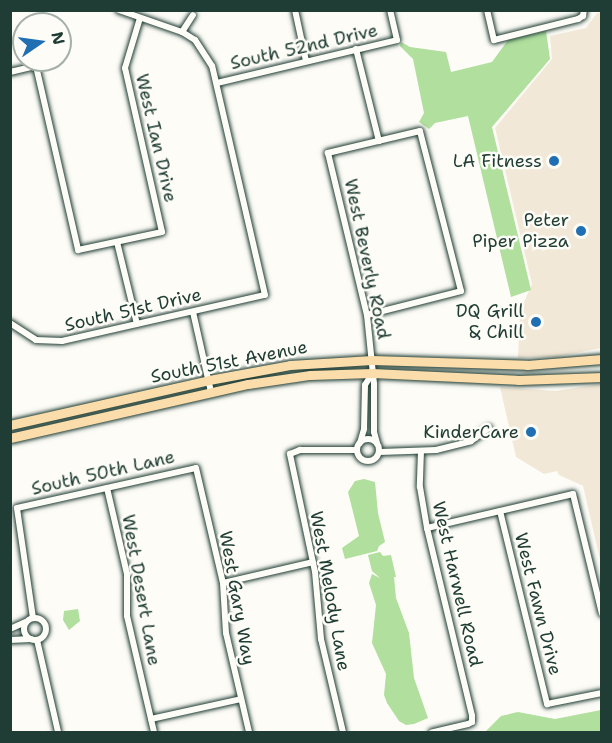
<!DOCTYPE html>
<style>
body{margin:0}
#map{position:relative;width:612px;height:743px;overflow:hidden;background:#fdfcf7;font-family:"Shantell Sans",sans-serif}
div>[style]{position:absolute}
.built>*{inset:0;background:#f2e8d7}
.green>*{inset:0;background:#b0df9e}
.roads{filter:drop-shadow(0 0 2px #1f3d34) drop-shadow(0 0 2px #1f3d34)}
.minor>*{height:6px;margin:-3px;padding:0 3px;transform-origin:3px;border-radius:3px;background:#fdfcf7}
.minor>.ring{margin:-3px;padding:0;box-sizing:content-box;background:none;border:6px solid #fdfcf7;border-radius:50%}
.primary>*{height:9px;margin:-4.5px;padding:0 4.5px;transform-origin:4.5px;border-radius:4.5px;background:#fbddab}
.dots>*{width:16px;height:16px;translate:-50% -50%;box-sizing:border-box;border:3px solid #fdfcf7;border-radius:50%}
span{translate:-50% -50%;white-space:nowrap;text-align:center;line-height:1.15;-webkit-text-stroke:5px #fdfcf7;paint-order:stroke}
.street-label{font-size:18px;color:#1f3d34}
.poi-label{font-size:18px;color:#1f3d34}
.right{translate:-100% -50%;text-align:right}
.frame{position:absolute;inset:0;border:12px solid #1f3d34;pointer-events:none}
.north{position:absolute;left:12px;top:12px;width:60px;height:60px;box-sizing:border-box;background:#fdfcf7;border:2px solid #a4b0a9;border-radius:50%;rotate:77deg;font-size:16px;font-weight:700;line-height:24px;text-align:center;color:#1f3d34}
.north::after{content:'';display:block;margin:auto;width:21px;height:27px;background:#1f6fb2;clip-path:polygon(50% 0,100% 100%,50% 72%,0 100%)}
</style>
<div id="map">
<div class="built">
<div style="clip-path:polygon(601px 12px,601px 348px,556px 357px,518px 358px,520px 311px,532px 284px,495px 128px,552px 59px,550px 36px,586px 28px,597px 13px)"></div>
<div style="clip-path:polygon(601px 384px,602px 384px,601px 564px,583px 486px,559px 475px,557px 471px,544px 474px,516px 457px,500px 387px,555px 391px)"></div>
</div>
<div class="green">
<div style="clip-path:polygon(546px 31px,550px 59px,492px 127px,531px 290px,511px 297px,468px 116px,435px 123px,429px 129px,419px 122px,424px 113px,413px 59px,400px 46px,401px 42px,410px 47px,446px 52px,451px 72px,492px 62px,508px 40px)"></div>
<div style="clip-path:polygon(364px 479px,375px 482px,378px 513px,385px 542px,379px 546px,377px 551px,345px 559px,342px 548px,359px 536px,348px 492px,355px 481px)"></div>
<div style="clip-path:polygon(380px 552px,383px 556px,391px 555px,396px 577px,394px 577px,396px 598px,409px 633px,414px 678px,428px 718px,414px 724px,406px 725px,399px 721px,387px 703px,384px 695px,386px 674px,372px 643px,376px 605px,369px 583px,372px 574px,380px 578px,372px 571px,368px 555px)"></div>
<div style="clip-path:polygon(78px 609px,80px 621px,69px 630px,63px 620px,64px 611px)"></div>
<div style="clip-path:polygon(601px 710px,601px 732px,485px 732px,501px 716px,518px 712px,555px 719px)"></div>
</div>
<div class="roads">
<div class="minor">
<div style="left:295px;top:10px;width:52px;rotate:77.8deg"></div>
<div style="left:487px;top:10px;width:31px;rotate:77deg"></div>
<div style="left:494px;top:40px;width:87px;rotate:-14deg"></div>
<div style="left:578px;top:19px;width:6px;rotate:-31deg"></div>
<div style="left:583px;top:16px;width:6px;rotate:-81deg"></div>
<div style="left:182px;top:32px;width:20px;rotate:-57deg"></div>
<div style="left:356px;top:49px;width:95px;rotate:76deg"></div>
<div style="left:10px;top:72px;width:27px;rotate:-13deg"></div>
<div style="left:36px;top:66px;width:189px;rotate:77.1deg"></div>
<div style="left:78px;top:250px;width:86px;rotate:-12.1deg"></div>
<div style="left:162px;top:232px;width:168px;rotate:-102.7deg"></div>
<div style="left:125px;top:68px;width:52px;rotate:-73.3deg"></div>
<div style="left:217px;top:83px;width:185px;rotate:-13.4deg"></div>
<div style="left:397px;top:40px;width:31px;rotate:-103deg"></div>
<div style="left:117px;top:242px;width:84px;rotate:76.3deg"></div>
<div style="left:193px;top:312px;width:82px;rotate:77.3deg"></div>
<div style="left:367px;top:315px;width:97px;rotate:-14.3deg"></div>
<div style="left:461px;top:291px;width:165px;rotate:-104.4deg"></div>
<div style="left:420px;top:131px;width:95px;rotate:166.6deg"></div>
<div style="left:328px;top:153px;width:167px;rotate:76.5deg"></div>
<div style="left:367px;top:315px;width:69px;rotate:84.2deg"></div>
<div style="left:374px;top:384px;width:48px;rotate:90deg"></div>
<div style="left:374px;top:432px;width:11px;rotate:75deg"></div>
<div style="left:10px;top:323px;width:31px;rotate:33deg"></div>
<div style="left:36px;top:340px;width:26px;rotate:2deg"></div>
<div style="left:62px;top:341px;width:208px;rotate:-12.8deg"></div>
<div style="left:265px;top:295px;width:235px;rotate:-103deg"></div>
<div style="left:212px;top:66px;width:31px;rotate:-123deg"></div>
<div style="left:195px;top:40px;width:15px;rotate:-148deg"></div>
<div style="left:182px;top:32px;width:67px;rotate:-160.8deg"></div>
<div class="ring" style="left:357px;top:439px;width:16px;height:16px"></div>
<div style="left:360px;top:443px;width:15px;rotate:-74deg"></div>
<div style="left:364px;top:429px;width:44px;rotate:-88.7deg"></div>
<div style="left:365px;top:385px;width:13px;rotate:-58deg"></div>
<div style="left:421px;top:451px;width:36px;rotate:92deg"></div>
<div style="left:420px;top:487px;width:42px;rotate:80.3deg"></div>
<div style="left:427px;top:528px;width:193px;rotate:76.5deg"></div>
<div style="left:472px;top:716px;width:6px;rotate:90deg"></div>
<div style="left:472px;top:722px;width:4px;rotate:153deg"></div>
<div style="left:468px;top:724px;width:37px;rotate:167deg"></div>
<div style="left:380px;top:452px;width:56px;rotate:-2deg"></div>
<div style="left:436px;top:450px;width:36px;rotate:-14deg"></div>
<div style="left:471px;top:441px;width:22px;rotate:-36deg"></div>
<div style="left:107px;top:488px;width:88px;rotate:76.9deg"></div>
<div style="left:127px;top:574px;width:42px;rotate:90deg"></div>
<div style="left:127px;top:616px;width:119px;rotate:76.9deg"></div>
<div style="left:500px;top:511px;width:199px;rotate:76.3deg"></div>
<div style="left:547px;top:704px;width:56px;rotate:-11.3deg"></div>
<div style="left:427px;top:528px;width:150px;rotate:-13.1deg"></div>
<div style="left:573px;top:494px;width:123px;rotate:76.4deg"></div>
<div style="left:223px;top:583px;width:92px;rotate:-13.1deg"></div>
<div class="ring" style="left:24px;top:618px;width:16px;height:16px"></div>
<div style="left:33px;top:618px;width:111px;rotate:-98.3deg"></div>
<div style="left:17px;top:508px;width:183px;rotate:-12.6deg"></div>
<div style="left:196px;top:468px;width:118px;rotate:76.8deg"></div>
<div style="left:223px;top:583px;width:50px;rotate:86.6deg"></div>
<div style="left:226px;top:633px;width:102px;rotate:76.9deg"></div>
<div style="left:10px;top:629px;width:17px;rotate:-24deg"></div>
<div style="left:10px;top:640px;width:21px;rotate:-3deg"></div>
<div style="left:37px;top:640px;width:94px;rotate:77.1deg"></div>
<div style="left:151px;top:719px;width:92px;rotate:-12.5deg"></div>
<div style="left:343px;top:732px;width:96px;rotate:-103.3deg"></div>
<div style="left:321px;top:639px;width:67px;rotate:-95.1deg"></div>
<div style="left:315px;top:572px;width:121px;rotate:-102deg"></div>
<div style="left:290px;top:454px;width:11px;rotate:-22deg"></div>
<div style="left:300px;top:450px;width:57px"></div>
</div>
<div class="primary">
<div style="left:10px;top:425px;width:204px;rotate:-12.7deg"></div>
<div style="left:209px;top:380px;width:82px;rotate:-10.5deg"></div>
<div style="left:290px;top:365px;width:82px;rotate:-3.5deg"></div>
<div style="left:372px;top:360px;width:155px;rotate:1.8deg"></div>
<div style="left:527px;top:365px;width:75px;rotate:-4.6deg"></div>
<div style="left:10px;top:438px;width:244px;rotate:-12.8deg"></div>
<div style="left:248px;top:384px;width:63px;rotate:-8.3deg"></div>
<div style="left:310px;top:375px;width:62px;rotate:-1.8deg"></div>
<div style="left:372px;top:373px;width:147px;rotate:2.7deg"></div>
<div style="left:519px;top:380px;width:83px;rotate:-2.1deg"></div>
</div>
</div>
<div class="dots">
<div style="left:554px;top:161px;background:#1f6fb2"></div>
<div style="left:581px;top:231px;background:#1f6fb2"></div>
<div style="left:536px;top:322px;background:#1f6fb2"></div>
<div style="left:531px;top:432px;background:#1f6fb2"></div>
</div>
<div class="street-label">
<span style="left:304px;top:47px;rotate:-13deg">South 52nd Drive</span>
<span style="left:156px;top:138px;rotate:77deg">West Ian Drive</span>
<span style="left:367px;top:259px;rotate:78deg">West Beverly Road</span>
<span style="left:133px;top:310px;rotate:-13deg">South 51st Drive</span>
<span style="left:229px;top:362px;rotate:-11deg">South 51st Avenue</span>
<span style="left:103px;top:473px;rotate:-13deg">South 50th Lane</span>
<span style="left:457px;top:584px;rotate:77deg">West Harwell Road</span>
<span style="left:141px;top:590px;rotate:80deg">West Desert Lane</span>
<span style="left:330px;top:591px;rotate:80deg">West Melody Lane</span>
<span style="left:237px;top:598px;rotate:80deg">West Gary Way</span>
<span style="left:538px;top:604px;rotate:76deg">West Fawn Drive</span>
</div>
<div class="poi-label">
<span class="right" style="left:542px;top:161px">LA Fitness</span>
<span class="right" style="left:569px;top:231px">Peter<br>Piper Pizza</span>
<span class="right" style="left:524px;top:322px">DQ Grill<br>&amp; Chill</span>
<span class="right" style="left:519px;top:432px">KinderCare</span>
</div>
<div class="frame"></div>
<div class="north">N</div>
</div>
